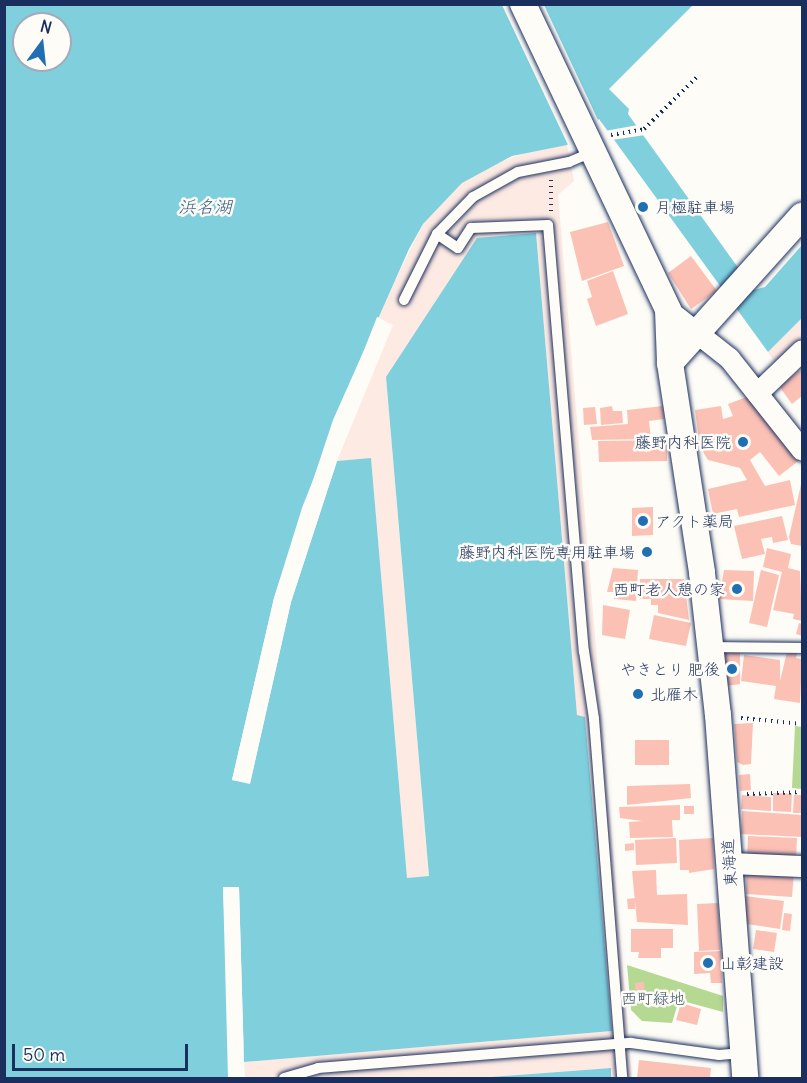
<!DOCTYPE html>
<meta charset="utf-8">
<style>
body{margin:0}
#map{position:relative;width:807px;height:1083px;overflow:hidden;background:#fdfcf7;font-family:Delius,"Klee One",sans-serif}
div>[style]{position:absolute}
.built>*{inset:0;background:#fdeae3}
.green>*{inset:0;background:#b5d892}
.water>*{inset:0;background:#80cfdd}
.pier>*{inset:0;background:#fdfcf7}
.building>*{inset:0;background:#fcc1b5}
.path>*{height:4px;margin-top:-2px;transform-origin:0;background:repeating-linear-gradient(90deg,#1b2f5e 0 1.5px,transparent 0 6px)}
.roads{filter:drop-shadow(0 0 2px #1b2f5e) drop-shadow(0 0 2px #1b2f5e)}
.service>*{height:10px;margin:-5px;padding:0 5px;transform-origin:5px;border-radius:5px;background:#fdfcf7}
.minor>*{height:21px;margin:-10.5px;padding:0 10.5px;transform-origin:10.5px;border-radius:10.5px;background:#fdfcf7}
.tertiary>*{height:26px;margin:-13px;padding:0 13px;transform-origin:13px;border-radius:13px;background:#fdfcf7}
.dots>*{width:16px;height:16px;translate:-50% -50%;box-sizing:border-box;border:3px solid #fdfcf7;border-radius:50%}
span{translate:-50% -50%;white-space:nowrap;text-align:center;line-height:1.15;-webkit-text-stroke:5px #fdfcf7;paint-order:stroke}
.poi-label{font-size:16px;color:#1b2f5e}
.left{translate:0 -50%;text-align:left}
.right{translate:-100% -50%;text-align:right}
.street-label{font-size:16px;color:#1b2f5e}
.park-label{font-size:16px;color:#42596b}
.water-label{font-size:18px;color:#395f84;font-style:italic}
.frame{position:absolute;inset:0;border:6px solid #1b2f5e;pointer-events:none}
.north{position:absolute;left:12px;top:12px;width:60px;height:60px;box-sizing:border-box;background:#fdfcf7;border:2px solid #a3aaba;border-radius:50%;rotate:15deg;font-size:16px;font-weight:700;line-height:24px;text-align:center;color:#1b2f5e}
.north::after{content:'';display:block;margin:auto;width:21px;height:27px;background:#1f6fb2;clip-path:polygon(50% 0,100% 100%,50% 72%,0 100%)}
.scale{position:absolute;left:12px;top:1044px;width:176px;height:27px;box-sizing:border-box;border:3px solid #1b2f5e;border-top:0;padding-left:8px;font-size:18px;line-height:21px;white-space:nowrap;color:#1b2f5e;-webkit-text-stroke:4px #fdfcf7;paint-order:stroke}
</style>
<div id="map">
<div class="built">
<div style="clip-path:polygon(567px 145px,574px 181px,558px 195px,632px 1078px,611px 1078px,610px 1068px,478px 1078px,245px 1078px,244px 1062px,612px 1031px,585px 717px,577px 716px,536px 233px,386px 377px,429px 877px,407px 878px,371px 459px,337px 461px,393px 325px,377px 317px,423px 224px,462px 183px,486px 167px,539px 148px)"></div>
<div style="clip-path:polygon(802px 318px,802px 338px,776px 364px,768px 352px)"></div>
</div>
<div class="green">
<div style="clip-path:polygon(795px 726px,802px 727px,802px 789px,792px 788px)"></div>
<div style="clip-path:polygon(627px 965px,723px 996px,723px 1012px,679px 1000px,672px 1023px,642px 1021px,631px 1010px)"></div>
</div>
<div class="water">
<div style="clip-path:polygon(evenodd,5px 5px,693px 5px,609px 89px,629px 109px,628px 114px,754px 290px,765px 287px,802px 245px,802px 318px,768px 352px,599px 119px,567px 145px,512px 156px,462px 183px,423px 224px,409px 249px,333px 420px,274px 598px,232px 780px,250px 783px,291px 602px,337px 461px,371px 458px,407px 878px,429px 876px,386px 377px,477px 238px,536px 233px,577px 715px,585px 717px,612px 1031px,244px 1062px,239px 887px,223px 887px,228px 1078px,5px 1078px,5px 5px,24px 24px,60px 24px,60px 60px,24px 60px,24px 24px)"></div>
<div style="clip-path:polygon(611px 1068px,611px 1078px,478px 1078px)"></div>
</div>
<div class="pier">
<div style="clip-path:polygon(502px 5px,544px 5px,598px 120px,569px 147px)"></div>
<div style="clip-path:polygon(638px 125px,645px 135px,612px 140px,605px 131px)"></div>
<div style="clip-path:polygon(377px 317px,380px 318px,304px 509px,277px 599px,236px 778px,247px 780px,288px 601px,315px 512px,338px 458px,291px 602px,250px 784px,232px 780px,274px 598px,302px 508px)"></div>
<div style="clip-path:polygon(223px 887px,239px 887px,244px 1065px,236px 890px,226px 890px,231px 1078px)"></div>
</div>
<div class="building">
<div style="clip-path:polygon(608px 222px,624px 266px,582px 281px,570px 232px)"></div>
<div style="clip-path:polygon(691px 256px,717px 291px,691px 309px,668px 273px)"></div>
<div style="clip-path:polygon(613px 271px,628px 314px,596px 326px,587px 299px,592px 297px,587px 281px)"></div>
<div style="clip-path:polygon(802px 369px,802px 396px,792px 404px,779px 386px)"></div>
<div style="clip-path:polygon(752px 395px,801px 459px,779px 476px,760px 452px,750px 460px,765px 486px,790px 480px,795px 505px,739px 517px,737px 509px,713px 514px,708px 489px,747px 480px,740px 468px,708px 460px,700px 447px,695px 410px,721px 406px,723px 419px,733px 416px,728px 404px)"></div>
<div style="clip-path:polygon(612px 406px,613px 411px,622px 411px,623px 423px,601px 425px,600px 408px)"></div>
<div style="clip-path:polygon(663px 406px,664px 419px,649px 421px,651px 439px,592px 440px,590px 427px,628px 424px,627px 410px)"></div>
<div style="clip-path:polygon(595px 407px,597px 424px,584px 425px,583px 408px)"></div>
<div style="clip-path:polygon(667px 440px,667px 461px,599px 462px,598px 441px)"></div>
<div style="clip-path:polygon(802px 480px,802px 546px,791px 544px,789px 537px)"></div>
<div style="clip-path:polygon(653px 507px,653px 535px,632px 536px,632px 508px)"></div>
<div style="clip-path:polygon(782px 516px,788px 540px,773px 543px,772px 537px,761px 539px,765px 554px,742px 559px,734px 526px)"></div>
<div style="clip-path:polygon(767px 548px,791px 554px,788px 568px,800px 571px,802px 621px,793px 619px,794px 614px,773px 610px,782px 572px,763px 567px)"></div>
<div style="clip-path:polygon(613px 568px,638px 570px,636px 601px,614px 599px,615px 592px,607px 592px)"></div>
<div style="clip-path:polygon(724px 570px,754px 571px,753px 601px,719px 599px)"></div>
<div style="clip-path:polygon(761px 570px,779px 575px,767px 627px,749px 623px)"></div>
<div style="clip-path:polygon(640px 579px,684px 579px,689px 620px,658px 613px,658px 605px,651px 605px,651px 599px,640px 599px)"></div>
<div style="clip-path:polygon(603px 605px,630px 610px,625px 639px,602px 635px)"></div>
<div style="clip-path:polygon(654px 615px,691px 623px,686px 646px,649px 639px)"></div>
<div style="clip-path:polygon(799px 623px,802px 624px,802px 636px,796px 634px)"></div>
<div style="clip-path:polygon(732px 652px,740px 653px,740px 684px,726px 686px,722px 653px)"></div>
<div style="clip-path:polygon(787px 652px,797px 653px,796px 658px,802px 659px,800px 703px,774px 699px,776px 686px,741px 681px,744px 655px,780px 660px,780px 681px)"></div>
<div style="clip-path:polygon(753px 723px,751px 764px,743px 765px,737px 762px,734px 724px)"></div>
<div style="clip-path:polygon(635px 740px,669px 740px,669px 765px,635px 765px)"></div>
<div style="clip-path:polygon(750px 774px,751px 790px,740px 791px,739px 775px)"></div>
<div style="clip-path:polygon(690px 784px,691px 798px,627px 805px,627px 786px)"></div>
<div style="clip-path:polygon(773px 793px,792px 794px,791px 812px,773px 811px)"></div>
<div style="clip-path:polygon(742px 795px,771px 797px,771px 811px,741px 809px)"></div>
<div style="clip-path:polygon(794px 795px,802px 795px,802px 813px,793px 813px)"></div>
<div style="clip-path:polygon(680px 805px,680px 820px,672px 820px,673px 837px,630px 838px,629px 822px,642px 821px,620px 818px,619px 807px)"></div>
<div style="clip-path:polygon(684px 806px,694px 806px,694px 814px,684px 814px)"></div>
<div style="clip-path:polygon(742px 811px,802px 815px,802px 837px,741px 834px)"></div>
<div style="clip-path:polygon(748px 836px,797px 838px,796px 859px,747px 859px)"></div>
<div style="clip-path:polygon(676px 838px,677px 863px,636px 865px,635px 840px)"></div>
<div style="clip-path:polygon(713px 838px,714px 869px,689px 873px,689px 870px,680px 870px,679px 840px)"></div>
<div style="clip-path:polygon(634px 843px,634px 850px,625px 851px,625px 844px)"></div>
<div style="clip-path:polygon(747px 866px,794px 873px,792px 897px,746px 894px)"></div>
<div style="clip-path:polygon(656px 870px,657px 895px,687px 894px,688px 925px,637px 922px,632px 871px)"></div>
<div style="clip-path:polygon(745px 896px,784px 901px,780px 929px,747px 924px)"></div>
<div style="clip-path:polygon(635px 898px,635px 909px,628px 909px,627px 899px)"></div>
<div style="clip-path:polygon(718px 903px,720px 950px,699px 951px,697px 904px)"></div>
<div style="clip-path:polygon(784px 913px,792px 914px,790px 931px,782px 930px)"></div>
<div style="clip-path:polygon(631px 929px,673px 929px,673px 948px,661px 948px,661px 958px,638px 958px,639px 952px,631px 952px)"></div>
<div style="clip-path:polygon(756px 930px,777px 933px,774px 952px,753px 949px)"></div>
<div style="clip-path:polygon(721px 951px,722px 983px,711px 983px,710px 973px,694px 974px,694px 952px)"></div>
<div style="clip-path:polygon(644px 982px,645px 1001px,637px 1002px,635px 983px)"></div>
<div style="clip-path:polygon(681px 1003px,701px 1009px,697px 1025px,676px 1020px)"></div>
<div style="clip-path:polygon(639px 1060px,711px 1068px,710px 1078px,637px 1078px)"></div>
</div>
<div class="path">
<div style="left:611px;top:135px;width:34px;rotate:-10deg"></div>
<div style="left:644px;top:129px;width:74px;rotate:-44.5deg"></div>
<div style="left:551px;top:211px;width:31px;rotate:-90deg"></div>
<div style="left:741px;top:718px;width:61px;rotate:5.6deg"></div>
<div style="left:747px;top:794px;width:55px;rotate:-2.1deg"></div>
</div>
<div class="roads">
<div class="service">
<div style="left:437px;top:234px;width:25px;rotate:34deg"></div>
<div style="left:458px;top:248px;width:24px;rotate:-57deg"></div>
<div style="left:471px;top:228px;width:77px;rotate:-2.2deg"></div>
<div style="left:548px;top:225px;width:428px;rotate:85.2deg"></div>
<div style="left:584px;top:651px;width:69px;rotate:81.6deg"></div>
<div style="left:594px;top:719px;width:360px;rotate:85.5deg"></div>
<div style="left:404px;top:300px;width:74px;rotate:-63.4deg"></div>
<div style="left:437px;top:234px;width:52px;rotate:-45.8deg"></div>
<div style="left:473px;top:197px;width:51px;rotate:-29.1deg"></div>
<div style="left:518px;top:172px;width:52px;rotate:-11.1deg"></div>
<div style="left:569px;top:162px;width:25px;rotate:-23deg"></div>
<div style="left:711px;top:647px;width:91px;rotate:0.6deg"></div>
<div style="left:284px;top:1078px;width:35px;rotate:-16deg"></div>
<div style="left:318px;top:1068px;width:314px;rotate:-4.6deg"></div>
<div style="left:631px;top:1043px;width:89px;rotate:7.8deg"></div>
<div style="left:719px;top:1055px;width:23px;rotate:-5deg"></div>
</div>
<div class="minor">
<div style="left:668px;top:310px;width:78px;rotate:38.2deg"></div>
<div style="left:729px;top:358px;width:117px;rotate:51.6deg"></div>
<div style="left:757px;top:393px;width:62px;rotate:-43.7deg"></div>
<div style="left:729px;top:863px;width:73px;rotate:2.4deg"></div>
</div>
<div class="tertiary">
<div style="left:523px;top:4px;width:339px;rotate:64.6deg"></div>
<div style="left:668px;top:310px;width:53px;rotate:87.8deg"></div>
<div style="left:670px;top:363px;width:212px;rotate:81.3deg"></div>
<div style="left:702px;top:573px;width:143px;rotate:83.6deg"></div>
<div style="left:718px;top:715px;width:364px;rotate:85.7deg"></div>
<div style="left:670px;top:363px;width:198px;rotate:-48.1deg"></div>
</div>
</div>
<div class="dots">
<div style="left:643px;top:207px;background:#1f6fb2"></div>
<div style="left:743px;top:442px;background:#1f6fb2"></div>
<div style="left:643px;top:521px;background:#1f6fb2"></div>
<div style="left:647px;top:552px;background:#1f6fb2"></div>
<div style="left:737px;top:589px;background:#1f6fb2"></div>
<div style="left:732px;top:669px;background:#1f6fb2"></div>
<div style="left:638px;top:694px;background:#1f6fb2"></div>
<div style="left:708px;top:963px;background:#1f6fb2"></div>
</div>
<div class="poi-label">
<span class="left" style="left:655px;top:207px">月極駐車場</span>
<span class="right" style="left:731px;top:442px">藤野内科医院</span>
<span class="left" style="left:655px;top:521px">アクト薬局</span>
<span class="right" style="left:635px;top:552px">藤野内科医院専用駐車場</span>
<span class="right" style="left:725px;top:589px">西町老人憩の家</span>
<span class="right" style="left:720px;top:669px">やきとり 肥後</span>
<span class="left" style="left:650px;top:694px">北雁木</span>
<span class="left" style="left:720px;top:963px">山彰建設</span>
</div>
<div class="street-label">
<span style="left:729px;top:863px;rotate:-94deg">東海道</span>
</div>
<div class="park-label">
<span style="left:653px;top:998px">西町緑地</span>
</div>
<div class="water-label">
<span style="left:205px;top:207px">浜名湖</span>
</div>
<div class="frame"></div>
<div class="north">N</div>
<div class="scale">50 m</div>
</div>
